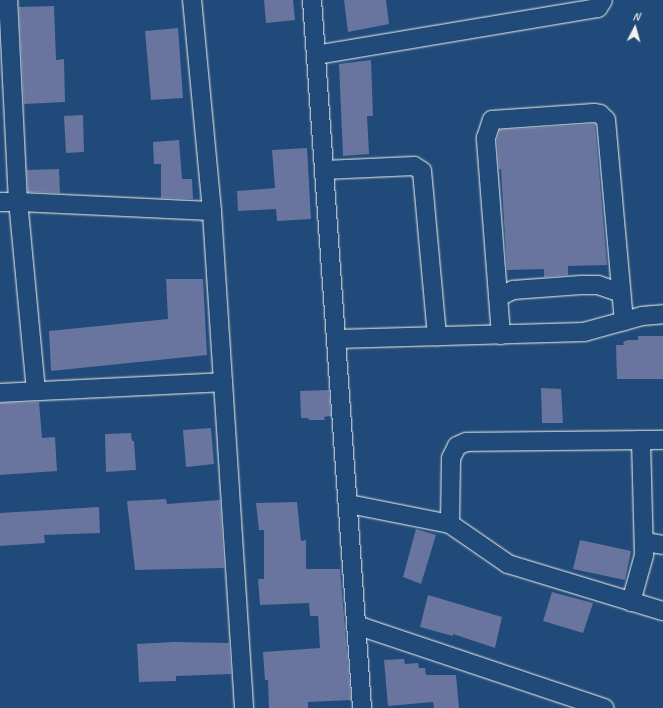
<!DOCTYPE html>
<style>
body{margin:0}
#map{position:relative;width:663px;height:708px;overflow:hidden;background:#1f4a7a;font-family:Caveat,sans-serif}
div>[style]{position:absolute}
.building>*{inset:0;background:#69749f}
.roads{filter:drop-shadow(0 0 1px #f4f1e8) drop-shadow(0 0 1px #f4f1e8)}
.minor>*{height:18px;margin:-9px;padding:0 9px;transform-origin:9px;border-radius:9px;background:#1f4a7a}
span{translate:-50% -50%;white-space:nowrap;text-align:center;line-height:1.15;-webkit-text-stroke:4px #1f4a7a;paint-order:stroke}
.north{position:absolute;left:615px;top:8px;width:40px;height:40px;-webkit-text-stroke:3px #1f4a7a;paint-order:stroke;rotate:6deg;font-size:11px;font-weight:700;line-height:16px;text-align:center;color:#f4f1e8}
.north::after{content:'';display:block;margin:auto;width:14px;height:18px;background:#f4f1e8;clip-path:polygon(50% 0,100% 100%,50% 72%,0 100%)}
</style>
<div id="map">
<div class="building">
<div style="clip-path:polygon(264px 0,293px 0,295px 20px,266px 23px)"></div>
<div style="clip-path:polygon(344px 0,386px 0,389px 24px,348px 32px)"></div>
<div style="clip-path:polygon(54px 6px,56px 60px,64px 59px,65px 102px,24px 104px,19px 7px)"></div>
<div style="clip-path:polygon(178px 28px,183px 98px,151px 100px,145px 31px)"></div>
<div style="clip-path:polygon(371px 60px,373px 116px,367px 116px,369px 154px,343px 156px,339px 64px)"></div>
<div style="clip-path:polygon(83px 115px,84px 152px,66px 153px,64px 116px)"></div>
<div style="clip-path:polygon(595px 124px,607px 265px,568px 266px,568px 275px,544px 277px,544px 269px,507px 270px,501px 169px,499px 169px,497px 139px,500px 130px)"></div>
<div style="clip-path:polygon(179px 140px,182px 179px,192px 179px,193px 199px,161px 198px,161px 164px,154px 164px,153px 142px)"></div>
<div style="clip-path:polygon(307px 148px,311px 219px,277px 221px,276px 209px,238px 211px,237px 191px,275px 188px,272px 150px)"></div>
<div style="clip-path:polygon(59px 169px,60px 193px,28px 192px,27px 170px)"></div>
<div style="clip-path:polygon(166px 279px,203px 279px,207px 355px,51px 371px,49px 331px,168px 319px)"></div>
<div style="clip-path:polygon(638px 336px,663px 336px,663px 379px,617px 379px,616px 345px,624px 345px,623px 342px,628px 340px,638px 340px)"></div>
<div style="clip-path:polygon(541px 388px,561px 389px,563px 423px,542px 423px)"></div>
<div style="clip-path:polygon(329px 390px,331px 416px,324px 417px,325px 420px,309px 420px,308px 418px,301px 418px,300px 391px)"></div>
<div style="clip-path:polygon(39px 402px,42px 438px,55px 437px,57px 471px,0 475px,0 403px)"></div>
<div style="clip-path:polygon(211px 428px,214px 464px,186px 467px,183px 430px)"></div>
<div style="clip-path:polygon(131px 433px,132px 441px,134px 441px,136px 470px,106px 472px,105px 434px)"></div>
<div style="clip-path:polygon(166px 499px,167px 504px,220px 500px,224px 568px,135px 570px,127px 501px)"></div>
<div style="clip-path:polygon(297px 502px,301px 541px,306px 540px,306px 569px,340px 569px,351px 700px,308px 702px,308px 708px,269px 708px,268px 680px,265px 680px,263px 652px,320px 648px,318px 616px,310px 616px,309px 603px,260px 605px,258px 579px,264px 579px,264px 530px,259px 530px,256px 503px)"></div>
<div style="clip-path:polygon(99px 507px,100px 533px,44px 535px,45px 543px,0 546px,0 513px)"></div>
<div style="clip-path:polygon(416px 529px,436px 535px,421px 584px,403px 577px)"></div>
<div style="clip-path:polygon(580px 540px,631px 551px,625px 580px,573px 569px)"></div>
<div style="clip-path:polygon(552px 592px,593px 603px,583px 633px,543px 621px)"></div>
<div style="clip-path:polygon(428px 595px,502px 617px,495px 648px,453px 634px,453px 636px,420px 627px)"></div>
<div style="clip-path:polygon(174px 642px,229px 643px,231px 674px,176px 676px,176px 681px,139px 682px,137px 644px)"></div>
<div style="clip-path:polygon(404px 659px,405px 664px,418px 663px,419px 668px,425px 668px,426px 675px,456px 675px,459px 708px,434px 708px,433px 702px,388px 706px,384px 660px)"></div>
</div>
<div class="roads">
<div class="minor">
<div style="left:312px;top:0;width:710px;rotate:85.96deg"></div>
<div style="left:316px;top:55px;width:286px;rotate:-9.5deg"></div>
<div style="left:598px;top:8px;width:9px;rotate:-58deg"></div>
<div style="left:324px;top:170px;width:90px;rotate:-2.5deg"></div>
<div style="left:414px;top:166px;width:9px;rotate:32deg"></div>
<div style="left:422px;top:171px;width:166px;rotate:84.8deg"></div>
<div style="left:0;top:202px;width:18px"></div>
<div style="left:18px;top:202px;width:202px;rotate:-92.8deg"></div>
<div style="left:498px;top:297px;width:17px;rotate:-25deg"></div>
<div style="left:513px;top:290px;width:68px;rotate:-4.2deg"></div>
<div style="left:581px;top:285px;width:17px"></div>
<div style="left:598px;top:285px;width:24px;rotate:19deg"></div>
<div style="left:501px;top:335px;width:198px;rotate:-94.4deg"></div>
<div style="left:486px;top:138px;width:19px;rotate:-72deg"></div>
<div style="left:492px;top:120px;width:102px;rotate:-3.9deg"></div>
<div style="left:594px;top:113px;width:6px;rotate:9deg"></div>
<div style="left:600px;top:114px;width:8px;rotate:45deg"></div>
<div style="left:606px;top:120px;width:202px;rotate:84.9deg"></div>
<div style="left:337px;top:339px;width:247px;rotate:-1.6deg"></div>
<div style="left:584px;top:332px;width:60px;rotate:-15.4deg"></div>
<div style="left:642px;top:316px;width:21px;rotate:-5deg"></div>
<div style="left:223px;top:382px;width:327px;rotate:86.3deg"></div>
<div style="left:36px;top:391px;width:190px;rotate:-95.4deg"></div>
<div style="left:18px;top:202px;width:194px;rotate:2.7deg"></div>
<div style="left:0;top:393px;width:223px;rotate:-2.8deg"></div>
<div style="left:223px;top:382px;width:171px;rotate:-93.7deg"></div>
<div style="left:212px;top:211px;width:212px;rotate:-95.4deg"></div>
<div style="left:349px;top:504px;width:103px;rotate:11.2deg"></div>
<div style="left:450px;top:524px;width:70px;rotate:34.6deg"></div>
<div style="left:508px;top:564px;width:162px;rotate:16.9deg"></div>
<div style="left:450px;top:524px;width:66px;rotate:-89.1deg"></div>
<div style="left:451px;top:458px;width:13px;rotate:-63deg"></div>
<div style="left:457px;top:446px;width:10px;rotate:-24deg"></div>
<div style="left:466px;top:442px;width:197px;rotate:-0.6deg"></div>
<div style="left:645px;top:542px;width:18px;rotate:9deg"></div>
<div style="left:631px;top:602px;width:49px;rotate:-74.5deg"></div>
<div style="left:644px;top:555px;width:115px;rotate:-91.5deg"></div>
<div style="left:356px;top:625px;width:262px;rotate:18.5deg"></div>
</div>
</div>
<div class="north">N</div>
</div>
